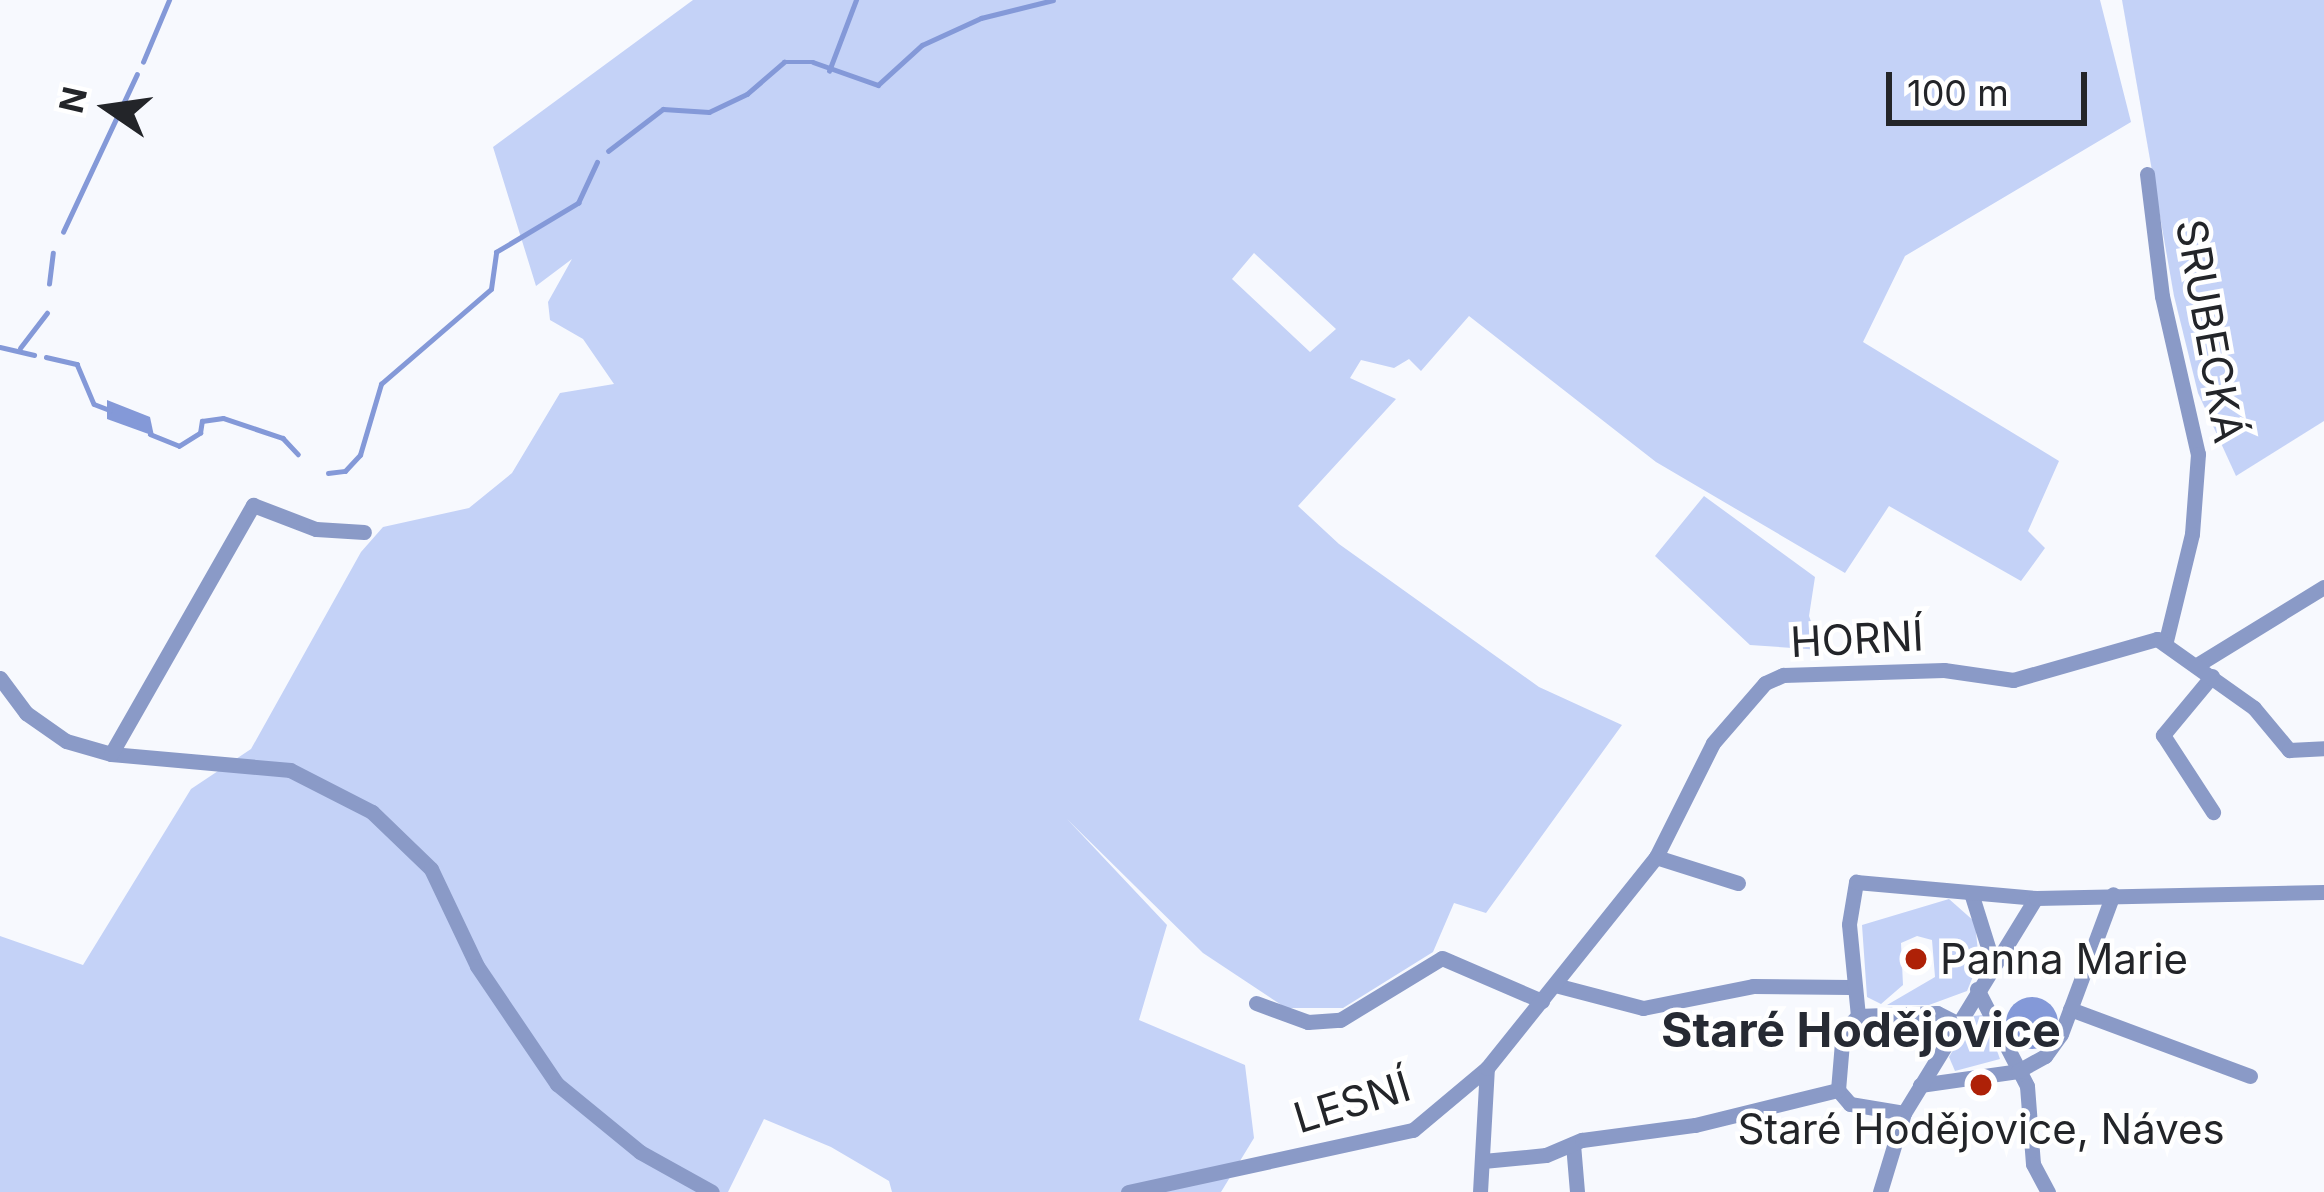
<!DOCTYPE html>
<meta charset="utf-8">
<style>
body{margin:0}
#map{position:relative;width:2324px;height:1192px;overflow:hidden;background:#f7f9fe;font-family:Inter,sans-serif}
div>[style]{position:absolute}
.green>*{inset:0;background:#c4d2f7}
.water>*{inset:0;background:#8499d8}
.round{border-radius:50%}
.stream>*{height:4.5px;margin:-2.25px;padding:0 2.25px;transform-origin:2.25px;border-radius:2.25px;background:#8499d8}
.minor>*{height:15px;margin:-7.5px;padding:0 7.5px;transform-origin:7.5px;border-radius:7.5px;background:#8a9ac7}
.dots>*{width:33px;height:33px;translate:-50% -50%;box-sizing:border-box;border:6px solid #fff;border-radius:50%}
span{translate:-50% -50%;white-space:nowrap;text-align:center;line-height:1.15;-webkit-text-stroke:9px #fff;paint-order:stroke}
.street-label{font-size:42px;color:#232529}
.poi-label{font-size:42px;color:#232529}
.left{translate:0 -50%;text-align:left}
.quarter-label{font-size:48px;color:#262a33;font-weight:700}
.north{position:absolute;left:48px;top:48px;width:120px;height:120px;-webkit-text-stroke:9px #fff;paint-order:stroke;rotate:283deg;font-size:33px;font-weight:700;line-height:48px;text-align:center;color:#232529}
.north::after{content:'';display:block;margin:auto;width:42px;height:54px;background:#232529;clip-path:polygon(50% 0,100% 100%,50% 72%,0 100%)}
.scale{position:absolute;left:1886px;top:72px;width:201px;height:54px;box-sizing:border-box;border:6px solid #232529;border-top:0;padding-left:15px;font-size:36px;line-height:42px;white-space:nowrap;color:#232529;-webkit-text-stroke:9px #fff;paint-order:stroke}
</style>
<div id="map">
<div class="green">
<div style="clip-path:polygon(evenodd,693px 0,2100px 0,2131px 122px,1905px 256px,1863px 342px,2059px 461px,2028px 531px,2045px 548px,2021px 581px,1889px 506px,1845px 573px,1656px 462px,1469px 316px,1421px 371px,1409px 359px,1394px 368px,1361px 360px,1350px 378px,1396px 399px,1298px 506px,1339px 544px,1539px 687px,1622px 725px,1486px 913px,1454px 903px,1433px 952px,1343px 1008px,1286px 1008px,1203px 953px,1067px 819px,1167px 925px,1139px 1020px,1245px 1065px,1254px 1138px,1221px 1192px,892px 1192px,889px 1181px,831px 1147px,764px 1119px,728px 1192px,0 1192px,0 936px,83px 965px,191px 789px,251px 749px,361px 552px,383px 527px,469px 508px,512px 473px,560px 393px,614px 384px,583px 339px,550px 320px,548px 302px,572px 259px,536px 286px,493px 147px,693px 0,1254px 253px,1336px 329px,1310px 352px,1232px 279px,1254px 253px)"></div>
<div style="clip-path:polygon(2122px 0,2324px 0,2324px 421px,2236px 476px,2198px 393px,2174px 296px)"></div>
<div style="clip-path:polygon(1704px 496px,1815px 577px,1809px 616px,1821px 650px,1750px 645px,1655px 556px)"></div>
<div style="clip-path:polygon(1949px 899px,1975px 922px,1979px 962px,1967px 991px,1929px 1005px,1887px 1005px,1935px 977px,1932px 940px,1917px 936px,1901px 943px,1903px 985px,1881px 1004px,1867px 997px,1862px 925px)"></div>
<div style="clip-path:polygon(1984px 1015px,2000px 1059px,1955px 1071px,1949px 1057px,1973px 1016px)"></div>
</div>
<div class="water">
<div style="clip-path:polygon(107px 400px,150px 417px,154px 436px,107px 419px)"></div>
<div class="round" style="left:2006px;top:997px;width:52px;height:52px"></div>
</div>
<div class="stream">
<div style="left:143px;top:62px;width:67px;rotate:-67.2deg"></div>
<div style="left:829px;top:71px;width:76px;rotate:-69.2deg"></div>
<div style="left:608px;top:151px;width:69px;rotate:-37.4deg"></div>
<div style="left:663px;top:109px;width:46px;rotate:3.7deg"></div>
<div style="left:709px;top:112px;width:42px;rotate:-25.3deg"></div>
<div style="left:747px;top:94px;width:49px;rotate:-40.9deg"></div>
<div style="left:784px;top:62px;width:29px"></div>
<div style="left:813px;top:62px;width:69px;rotate:19.5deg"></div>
<div style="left:878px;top:85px;width:59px;rotate:-42.3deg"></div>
<div style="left:922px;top:45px;width:65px;rotate:-24.6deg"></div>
<div style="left:981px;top:18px;width:74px;rotate:-14deg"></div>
<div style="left:63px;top:232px;width:174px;rotate:-64.9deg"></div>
<div style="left:49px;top:284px;width:31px;rotate:-83deg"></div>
<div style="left:0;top:347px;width:35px;rotate:13deg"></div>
<div style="left:20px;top:348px;width:44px;rotate:-52.4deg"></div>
<div style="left:46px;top:357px;width:32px;rotate:13deg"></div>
<div style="left:77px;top:364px;width:43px;rotate:67deg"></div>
<div style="left:94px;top:404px;width:17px;rotate:21deg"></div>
<div style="left:150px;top:434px;width:31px;rotate:22deg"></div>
<div style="left:179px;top:446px;width:25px;rotate:-32deg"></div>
<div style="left:200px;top:433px;width:12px;rotate:-81deg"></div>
<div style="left:202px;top:421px;width:21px;rotate:-8deg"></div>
<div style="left:223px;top:418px;width:63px;rotate:18.4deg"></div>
<div style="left:283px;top:438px;width:22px;rotate:47deg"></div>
<div style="left:328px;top:473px;width:17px;rotate:-7deg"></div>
<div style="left:345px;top:471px;width:22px;rotate:-47deg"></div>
<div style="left:360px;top:455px;width:74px;rotate:-73.5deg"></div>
<div style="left:381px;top:384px;width:145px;rotate:-40.8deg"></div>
<div style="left:491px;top:289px;width:37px;rotate:-82deg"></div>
<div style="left:496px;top:252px;width:96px;rotate:-30.9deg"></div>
<div style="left:578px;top:203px;width:45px;rotate:-65.1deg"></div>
</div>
<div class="minor">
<div style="left:2147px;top:174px;width:123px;rotate:83deg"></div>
<div style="left:2162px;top:296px;width:162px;rotate:77.2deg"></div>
<div style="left:2198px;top:454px;width:80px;rotate:94.3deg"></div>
<div style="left:2192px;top:534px;width:110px;rotate:103.7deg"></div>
<div style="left:2197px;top:665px;width:149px;rotate:-31.6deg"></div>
<div style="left:2212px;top:676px;width:77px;rotate:129.7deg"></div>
<div style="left:2163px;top:735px;width:92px;rotate:57deg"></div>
<div style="left:0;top:678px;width:44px;rotate:53.4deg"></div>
<div style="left:26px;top:713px;width:49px;rotate:35deg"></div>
<div style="left:66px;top:741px;width:47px;rotate:16.1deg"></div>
<div style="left:111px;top:754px;width:180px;rotate:5.1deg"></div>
<div style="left:290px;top:770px;width:92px;rotate:27.1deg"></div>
<div style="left:372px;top:812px;width:82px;rotate:44deg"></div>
<div style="left:431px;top:869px;width:107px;rotate:64.6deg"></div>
<div style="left:477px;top:966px;width:143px;rotate:55.9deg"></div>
<div style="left:557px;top:1084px;width:107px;rotate:39.3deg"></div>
<div style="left:640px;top:1152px;width:82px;rotate:29.1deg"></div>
<div style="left:111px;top:754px;width:287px;rotate:-60.3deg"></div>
<div style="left:253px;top:505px;width:67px;rotate:20.9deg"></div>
<div style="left:316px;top:529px;width:48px;rotate:3.6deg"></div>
<div style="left:1656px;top:857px;width:86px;rotate:17.6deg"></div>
<div style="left:1972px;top:896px;width:70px;rotate:72.6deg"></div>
<div style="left:1555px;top:985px;width:91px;rotate:14.6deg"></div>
<div style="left:1643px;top:1008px;width:112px;rotate:-11.3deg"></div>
<div style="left:1753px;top:986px;width:97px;rotate:0.6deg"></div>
<div style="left:1977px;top:989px;width:109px;rotate:62.7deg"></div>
<div style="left:2027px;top:1086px;width:78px;rotate:85.6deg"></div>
<div style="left:2033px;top:1164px;width:32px;rotate:62deg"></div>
<div style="left:1256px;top:1003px;width:55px;rotate:20.1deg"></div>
<div style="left:1308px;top:1022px;width:32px;rotate:-4deg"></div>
<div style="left:1340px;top:1020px;width:119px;rotate:-31.3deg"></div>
<div style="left:1442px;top:958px;width:109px;rotate:23.3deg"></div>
<div style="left:2070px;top:1009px;width:192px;rotate:20.4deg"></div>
<div style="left:1858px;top:1016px;width:92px;rotate:-95.6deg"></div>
<div style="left:1849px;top:924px;width:43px;rotate:-80.5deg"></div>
<div style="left:1856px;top:882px;width:181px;rotate:5.1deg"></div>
<div style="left:1920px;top:1085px;width:99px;rotate:-8.1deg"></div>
<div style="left:2018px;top:1071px;width:31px;rotate:-29deg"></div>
<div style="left:2045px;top:1056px;width:27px;rotate:-54deg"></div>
<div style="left:2061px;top:1034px;width:149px;rotate:-69.6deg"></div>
<div style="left:1904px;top:1113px;width:55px;rotate:-170.5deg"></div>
<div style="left:1850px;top:1104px;width:18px;rotate:-131deg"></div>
<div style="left:1838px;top:1090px;width:59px;rotate:-85.2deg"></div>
<div style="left:1843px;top:1031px;width:21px;rotate:-45deg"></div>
<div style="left:1858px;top:1016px;width:79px;rotate:-2.2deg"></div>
<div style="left:1937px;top:1013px;width:22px;rotate:27deg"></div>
<div style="left:1573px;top:1144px;width:48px;rotate:85.2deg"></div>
<div style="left:1483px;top:1161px;width:63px;rotate:-5.4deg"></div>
<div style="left:1546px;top:1155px;width:39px;rotate:-23deg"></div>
<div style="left:1582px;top:1140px;width:114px;rotate:-7.6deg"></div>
<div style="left:1695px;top:1125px;width:147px;rotate:-13.8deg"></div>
<div style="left:1128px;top:1192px;width:292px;rotate:-12.3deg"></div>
<div style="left:1413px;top:1130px;width:97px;rotate:-40deg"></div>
<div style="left:1480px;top:1192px;width:124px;rotate:-86.8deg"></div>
<div style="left:1487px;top:1068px;width:270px;rotate:-51.3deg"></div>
<div style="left:1656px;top:857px;width:127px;rotate:-63.4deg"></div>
<div style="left:1713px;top:743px;width:79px;rotate:-49.1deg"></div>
<div style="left:1765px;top:683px;width:20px;rotate:-24deg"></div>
<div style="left:1783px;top:675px;width:161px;rotate:-1.8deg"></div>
<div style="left:1944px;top:670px;width:70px;rotate:8.2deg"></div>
<div style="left:2013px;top:680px;width:150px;rotate:-15.9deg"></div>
<div style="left:2157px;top:639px;width:119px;rotate:35.4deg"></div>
<div style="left:2254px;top:708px;width:55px;rotate:50.2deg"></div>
<div style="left:2289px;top:750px;width:35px;rotate:-3deg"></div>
<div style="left:1880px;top:1192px;width:83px;rotate:-73.1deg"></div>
<div style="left:1904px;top:1113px;width:252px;rotate:-58.5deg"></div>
<div style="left:2036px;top:898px;width:288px;rotate:-1.2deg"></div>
</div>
<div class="dots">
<div style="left:1916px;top:959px;background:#ae2107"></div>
<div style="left:1981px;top:1085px;background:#ae2107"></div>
</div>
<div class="street-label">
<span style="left:2210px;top:331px;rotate:80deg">SRUBECKÁ</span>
<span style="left:1857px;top:639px;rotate:-3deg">HORNÍ</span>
<span style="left:1352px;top:1102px;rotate:-17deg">LESNÍ</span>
</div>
<div class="poi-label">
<span class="left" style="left:1940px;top:959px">Panna Marie</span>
<span style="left:1981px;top:1129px">Staré Hodějovice, Náves</span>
</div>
<div class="quarter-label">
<span style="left:1861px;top:1030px">Staré Hodějovice</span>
</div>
<div class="north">N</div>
<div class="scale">100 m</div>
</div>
